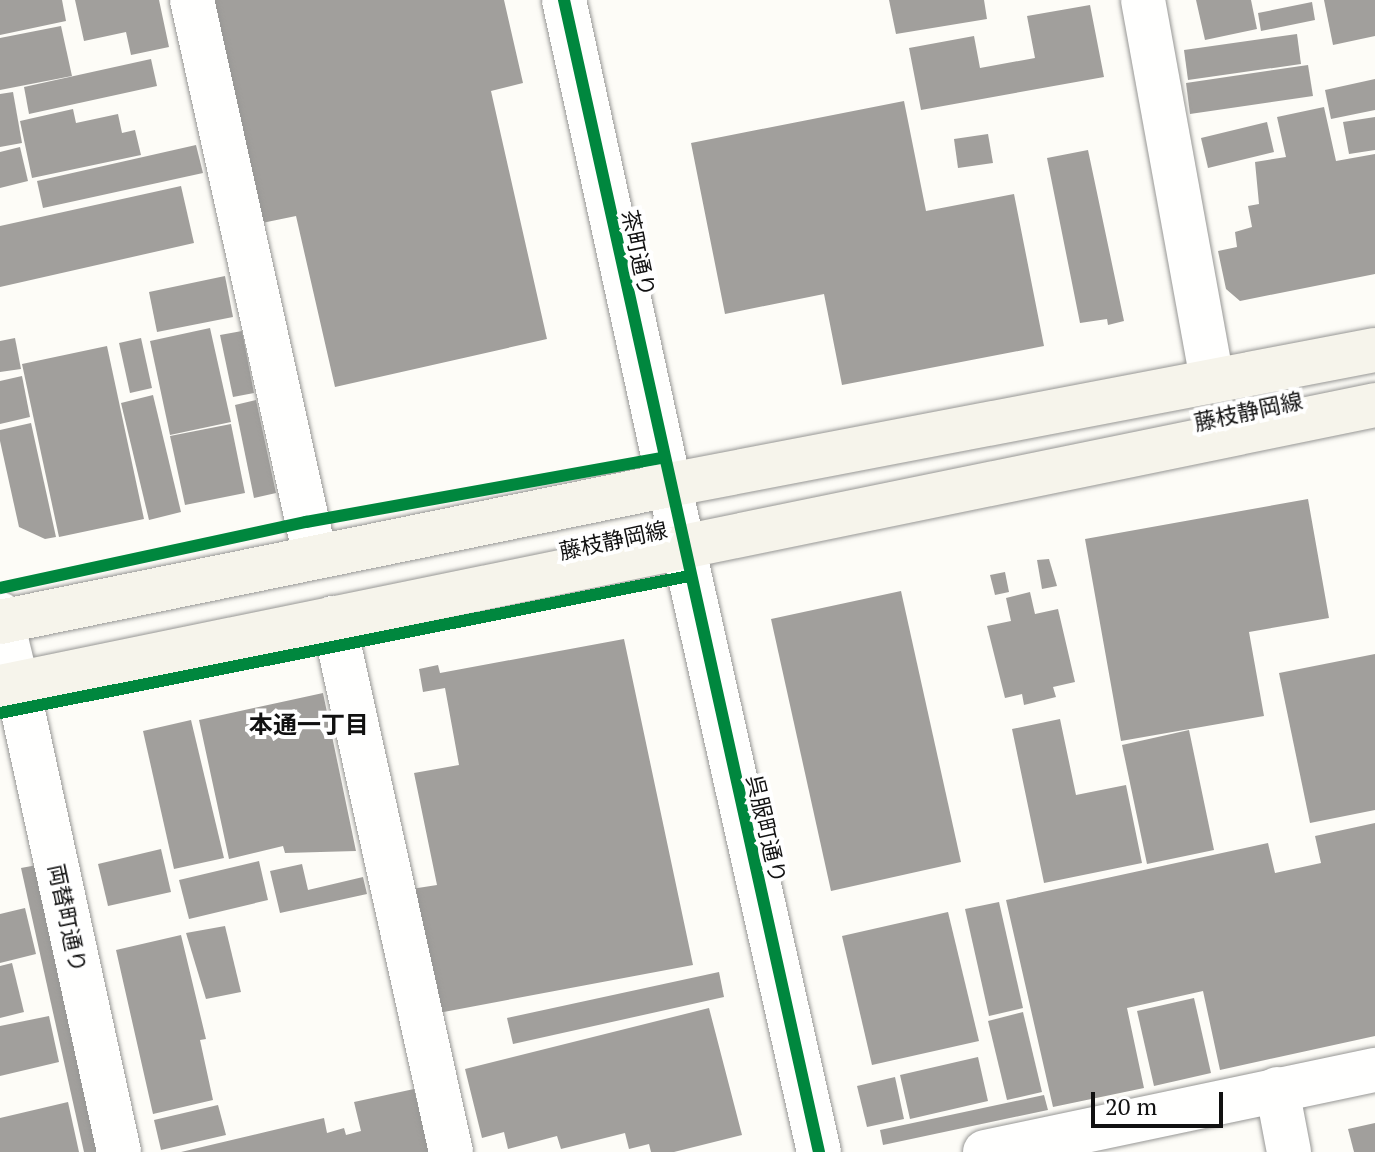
<!DOCTYPE html>
<meta charset="utf-8">
<style>
body{margin:0}
#map{position:relative;width:1375px;height:1152px;overflow:hidden;background:#fdfcf7;font-family:"PT Serif","Noto Sans JP",serif}
div>[style]{position:absolute}
.building>*{inset:0;background:#a19f9c}
.roads{filter:drop-shadow(0 0 2px #979795) drop-shadow(0 0 2px #979795)}
.minor>*{height:44px;margin:-22px;padding:0 22px;transform-origin:22px;border-radius:22px;background:#fffffe}
.tertiary>*{height:44px;margin:-22px;padding:0 22px;transform-origin:22px;border-radius:22px;background:#fffffe}
.secondary>*{height:44px;margin:-22px;padding:0 22px;transform-origin:22px;border-radius:22px;background:#f6f4eb}
.cycleway>*{height:12px;margin:-6px;padding:0 6px;transform-origin:6px;border-radius:6px;background:#00873e}
span{translate:-50% -50%;white-space:nowrap;text-align:center;line-height:1.15;-webkit-text-stroke:8px #fff;paint-order:stroke}
.street-label{font-size:22px;color:#111}
.neighbourhood-label{font-size:24px;color:#111;font-weight:700}
.scale{position:absolute;left:1091px;top:1092px;width:132px;height:36px;box-sizing:border-box;border:4px solid #111;border-top:0;padding-left:10px;font-size:24px;line-height:28px;white-space:nowrap;color:#111;-webkit-text-stroke:6px #fff;paint-order:stroke}
</style>
<div id="map">
<div class="building">
<div style="clip-path:polygon(0 0,62px 0,66px 21px,0 35px)"></div>
<div style="clip-path:polygon(75px 0,159px 0,169px 47px,131px 55px,126px 32px,84px 41px)"></div>
<div style="clip-path:polygon(212px 0,504px 0,523px 83px,491px 91px,547px 339px,335px 387px,296px 216px,262px 223px)"></div>
<div style="clip-path:polygon(889px 0,984px 0,987px 19px,896px 34px)"></div>
<div style="clip-path:polygon(1196px 0,1251px 0,1257px 29px,1205px 40px)"></div>
<div style="clip-path:polygon(1324px 0,1375px 0,1375px 36px,1333px 45px)"></div>
<div style="clip-path:polygon(1312px 2px,1315px 20px,1261px 31px,1258px 13px)"></div>
<div style="clip-path:polygon(1090px 5px,1104px 77px,921px 110px,909px 48px,974px 36px,980px 68px,1035px 58px,1027px 16px)"></div>
<div style="clip-path:polygon(61px 26px,72px 76px,0 90px,0 38px)"></div>
<div style="clip-path:polygon(1297px 34px,1301px 64px,1188px 80px,1184px 50px)"></div>
<div style="clip-path:polygon(151px 59px,157px 86px,29px 114px,24px 87px)"></div>
<div style="clip-path:polygon(1308px 65px,1313px 96px,1190px 114px,1186px 83px)"></div>
<div style="clip-path:polygon(1375px 79px,1375px 110px,1331px 119px,1325px 90px)"></div>
<div style="clip-path:polygon(13px 92px,22px 143px,0 147px,0 94px)"></div>
<div style="clip-path:polygon(904px 101px,926px 211px,1014px 194px,1044px 346px,842px 385px,824px 294px,725px 314px,691px 143px)"></div>
<div style="clip-path:polygon(1324px 107px,1336px 161px,1375px 154px,1375px 274px,1240px 301px,1226px 289px,1218px 251px,1237px 247px,1235px 232px,1252px 227px,1248px 206px,1259px 204px,1255px 162px,1286px 157px,1277px 117px)"></div>
<div style="clip-path:polygon(73px 109px,76px 123px,118px 114px,122px 133px,135px 130px,141px 155px,32px 178px,20px 121px)"></div>
<div style="clip-path:polygon(1375px 117px,1375px 150px,1349px 154px,1343px 122px)"></div>
<div style="clip-path:polygon(1267px 122px,1274px 152px,1208px 168px,1201px 138px)"></div>
<div style="clip-path:polygon(988px 134px,993px 163px,958px 168px,954px 139px)"></div>
<div style="clip-path:polygon(196px 145px,203px 173px,43px 208px,37px 181px)"></div>
<div style="clip-path:polygon(20px 147px,28px 181px,0 188px,0 152px)"></div>
<div style="clip-path:polygon(1088px 150px,1124px 321px,1108px 325px,1107px 319px,1080px 323px,1047px 158px)"></div>
<div style="clip-path:polygon(181px 186px,194px 243px,0 287px,0 226px)"></div>
<div style="clip-path:polygon(225px 276px,233px 317px,157px 332px,149px 292px)"></div>
<div style="clip-path:polygon(210px 328px,231px 422px,170px 435px,150px 341px)"></div>
<div style="clip-path:polygon(242px 331px,254px 393px,233px 397px,220px 335px)"></div>
<div style="clip-path:polygon(15px 338px,21px 369px,0 372px,0 341px)"></div>
<div style="clip-path:polygon(141px 338px,152px 388px,130px 393px,119px 343px)"></div>
<div style="clip-path:polygon(107px 346px,144px 519px,59px 537px,22px 364px)"></div>
<div style="clip-path:polygon(22px 376px,30px 417px,0 424px,0 381px)"></div>
<div style="clip-path:polygon(153px 395px,181px 512px,149px 520px,121px 403px)"></div>
<div style="clip-path:polygon(256px 400px,276px 493px,254px 498px,235px 405px)"></div>
<div style="clip-path:polygon(31px 423px,56px 537px,45px 539px,19px 527px,0 441px,0 430px)"></div>
<div style="clip-path:polygon(231px 424px,245px 493px,185px 505px,170px 436px)"></div>
<div style="clip-path:polygon(1308px 499px,1329px 618px,1249px 632px,1264px 716px,1121px 741px,1085px 539px)"></div>
<div style="clip-path:polygon(1049px 559px,1057px 586px,1042px 589px,1037px 560px)"></div>
<div style="clip-path:polygon(1005px 572px,1009px 592px,995px 595px,990px 575px)"></div>
<div style="clip-path:polygon(901px 591px,961px 862px,831px 891px,771px 619px)"></div>
<div style="clip-path:polygon(1030px 592px,1035px 614px,1058px 609px,1075px 682px,1053px 687px,1056px 697px,1024px 705px,1022px 694px,1005px 698px,987px 626px,1011px 621px,1006px 598px)"></div>
<div style="clip-path:polygon(624px 639px,693px 965px,433px 1014px,405px 890px,437px 885px,414px 773px,459px 765px,445px 688px,423px 692px,419px 669px,438px 665px,440px 673px)"></div>
<div style="clip-path:polygon(1375px 654px,1375px 810px,1310px 823px,1279px 673px)"></div>
<div style="clip-path:polygon(323px 693px,356px 851px,285px 853px,283px 846px,229px 859px,199px 720px)"></div>
<div style="clip-path:polygon(1060px 719px,1076px 795px,1126px 785px,1142px 863px,1044px 883px,1012px 729px)"></div>
<div style="clip-path:polygon(191px 720px,224px 858px,174px 869px,143px 731px)"></div>
<div style="clip-path:polygon(1189px 730px,1214px 850px,1147px 864px,1122px 745px)"></div>
<div style="clip-path:polygon(1375px 823px,1375px 1036px,1220px 1070px,1203px 991px,1127px 1008px,1144px 1088px,1053px 1107px,1006px 900px,1268px 843px,1275px 873px,1321px 863px,1315px 836px)"></div>
<div style="clip-path:polygon(161px 849px,171px 892px,108px 906px,98px 864px)"></div>
<div style="clip-path:polygon(259px 861px,268px 900px,189px 919px,179px 880px)"></div>
<div style="clip-path:polygon(302px 864px,308px 890px,363px 877px,367px 894px,280px 913px,270px 871px)"></div>
<div style="clip-path:polygon(37px 865px,101px 1152px,84px 1152px,21px 868px)"></div>
<div style="clip-path:polygon(999px 902px,1023px 1008px,989px 1016px,965px 909px)"></div>
<div style="clip-path:polygon(25px 908px,36px 954px,0 963px,0 914px)"></div>
<div style="clip-path:polygon(948px 912px,979px 1041px,872px 1065px,842px 936px)"></div>
<div style="clip-path:polygon(225px 926px,241px 992px,206px 999px,186px 933px)"></div>
<div style="clip-path:polygon(181px 935px,206px 1039px,200px 1040px,213px 1100px,153px 1114px,116px 950px)"></div>
<div style="clip-path:polygon(12px 963px,24px 1012px,0 1018px,0 966px)"></div>
<div style="clip-path:polygon(719px 972px,724px 997px,513px 1044px,507px 1018px)"></div>
<div style="clip-path:polygon(1194px 998px,1211px 1073px,1154px 1086px,1137px 1011px)"></div>
<div style="clip-path:polygon(709px 1008px,742px 1135px,674px 1152px,651px 1152px,649px 1144px,629px 1149px,625px 1133px,561px 1149px,557px 1136px,508px 1149px,504px 1132px,482px 1138px,465px 1069px)"></div>
<div style="clip-path:polygon(1023px 1012px,1042px 1092px,1007px 1100px,988px 1021px)"></div>
<div style="clip-path:polygon(49px 1016px,59px 1062px,0 1076px,0 1026px)"></div>
<div style="clip-path:polygon(978px 1057px,988px 1101px,910px 1119px,900px 1075px)"></div>
<div style="clip-path:polygon(895px 1077px,904px 1119px,867px 1127px,857px 1086px)"></div>
<div style="clip-path:polygon(414px 1089px,430px 1152px,181px 1152px,324px 1118px,327px 1133px,344px 1128px,346px 1135px,361px 1131px,354px 1102px)"></div>
<div style="clip-path:polygon(1044px 1095px,1048px 1110px,883px 1145px,880px 1130px)"></div>
<div style="clip-path:polygon(68px 1102px,79px 1152px,0 1152px,0 1118px)"></div>
<div style="clip-path:polygon(218px 1105px,226px 1135px,161px 1150px,154px 1120px)"></div>
<div style="clip-path:polygon(1375px 1123px,1375px 1152px,1354px 1152px,1348px 1129px)"></div>
</div>
<div class="roads">
<div class="minor">
<div style="left:192px;top:0;width:569px;rotate:77.53deg"></div>
<div style="left:1143px;top:0;width:387px;rotate:79.7deg"></div>
<div style="left:676px;top:515px;width:653px;rotate:77.35deg"></div>
<div style="left:333px;top:618px;width:547px;rotate:77.54deg"></div>
<div style="left:17px;top:684px;width:479px;rotate:77.7deg"></div>
<div style="left:1277px;top:1089px;width:64px;rotate:79.2deg"></div>
<div style="left:985px;top:1152px;width:399px;rotate:-11.9deg"></div>
</div>
<div class="tertiary">
<div style="left:564px;top:0;width:527px;rotate:77.73deg"></div>
<div style="left:0;top:614px;width:72px;rotate:76.3deg"></div>
</div>
<div class="secondary">
<div style="left:0;top:622px;width:683px;rotate:-11.57deg"></div>
<div style="left:669px;top:485px;width:719px;rotate:-10.83deg"></div>
<div style="left:0;top:687px;width:1404px;rotate:-11.59deg"></div>
</div>
</div>
<div class="cycleway">
<div style="left:564px;top:0;width:1180px;rotate:77.52deg"></div>
<div style="left:0;top:588px;width:313px;rotate:-12.2deg"></div>
<div style="left:306px;top:522px;width:363px;rotate:-10.2deg"></div>
<div style="left:0;top:713px;width:702px;rotate:-11.25deg"></div>
</div>
<div class="street-label">
<span style="left:639px;top:253px;rotate:78deg">茶町通り</span>
<span style="left:1248px;top:411px;rotate:-12deg">藤枝静岡線</span>
<span style="left:613px;top:540px;rotate:-12deg">藤枝静岡線</span>
<span style="left:767px;top:829px;rotate:77deg">呉服町通り</span>
<span style="left:68px;top:918px;rotate:78deg">両替町通り</span>
</div>
<div class="neighbourhood-label">
<span style="left:309px;top:725px">本通一丁目</span>
</div>
<div class="scale">20 m</div>
</div>
